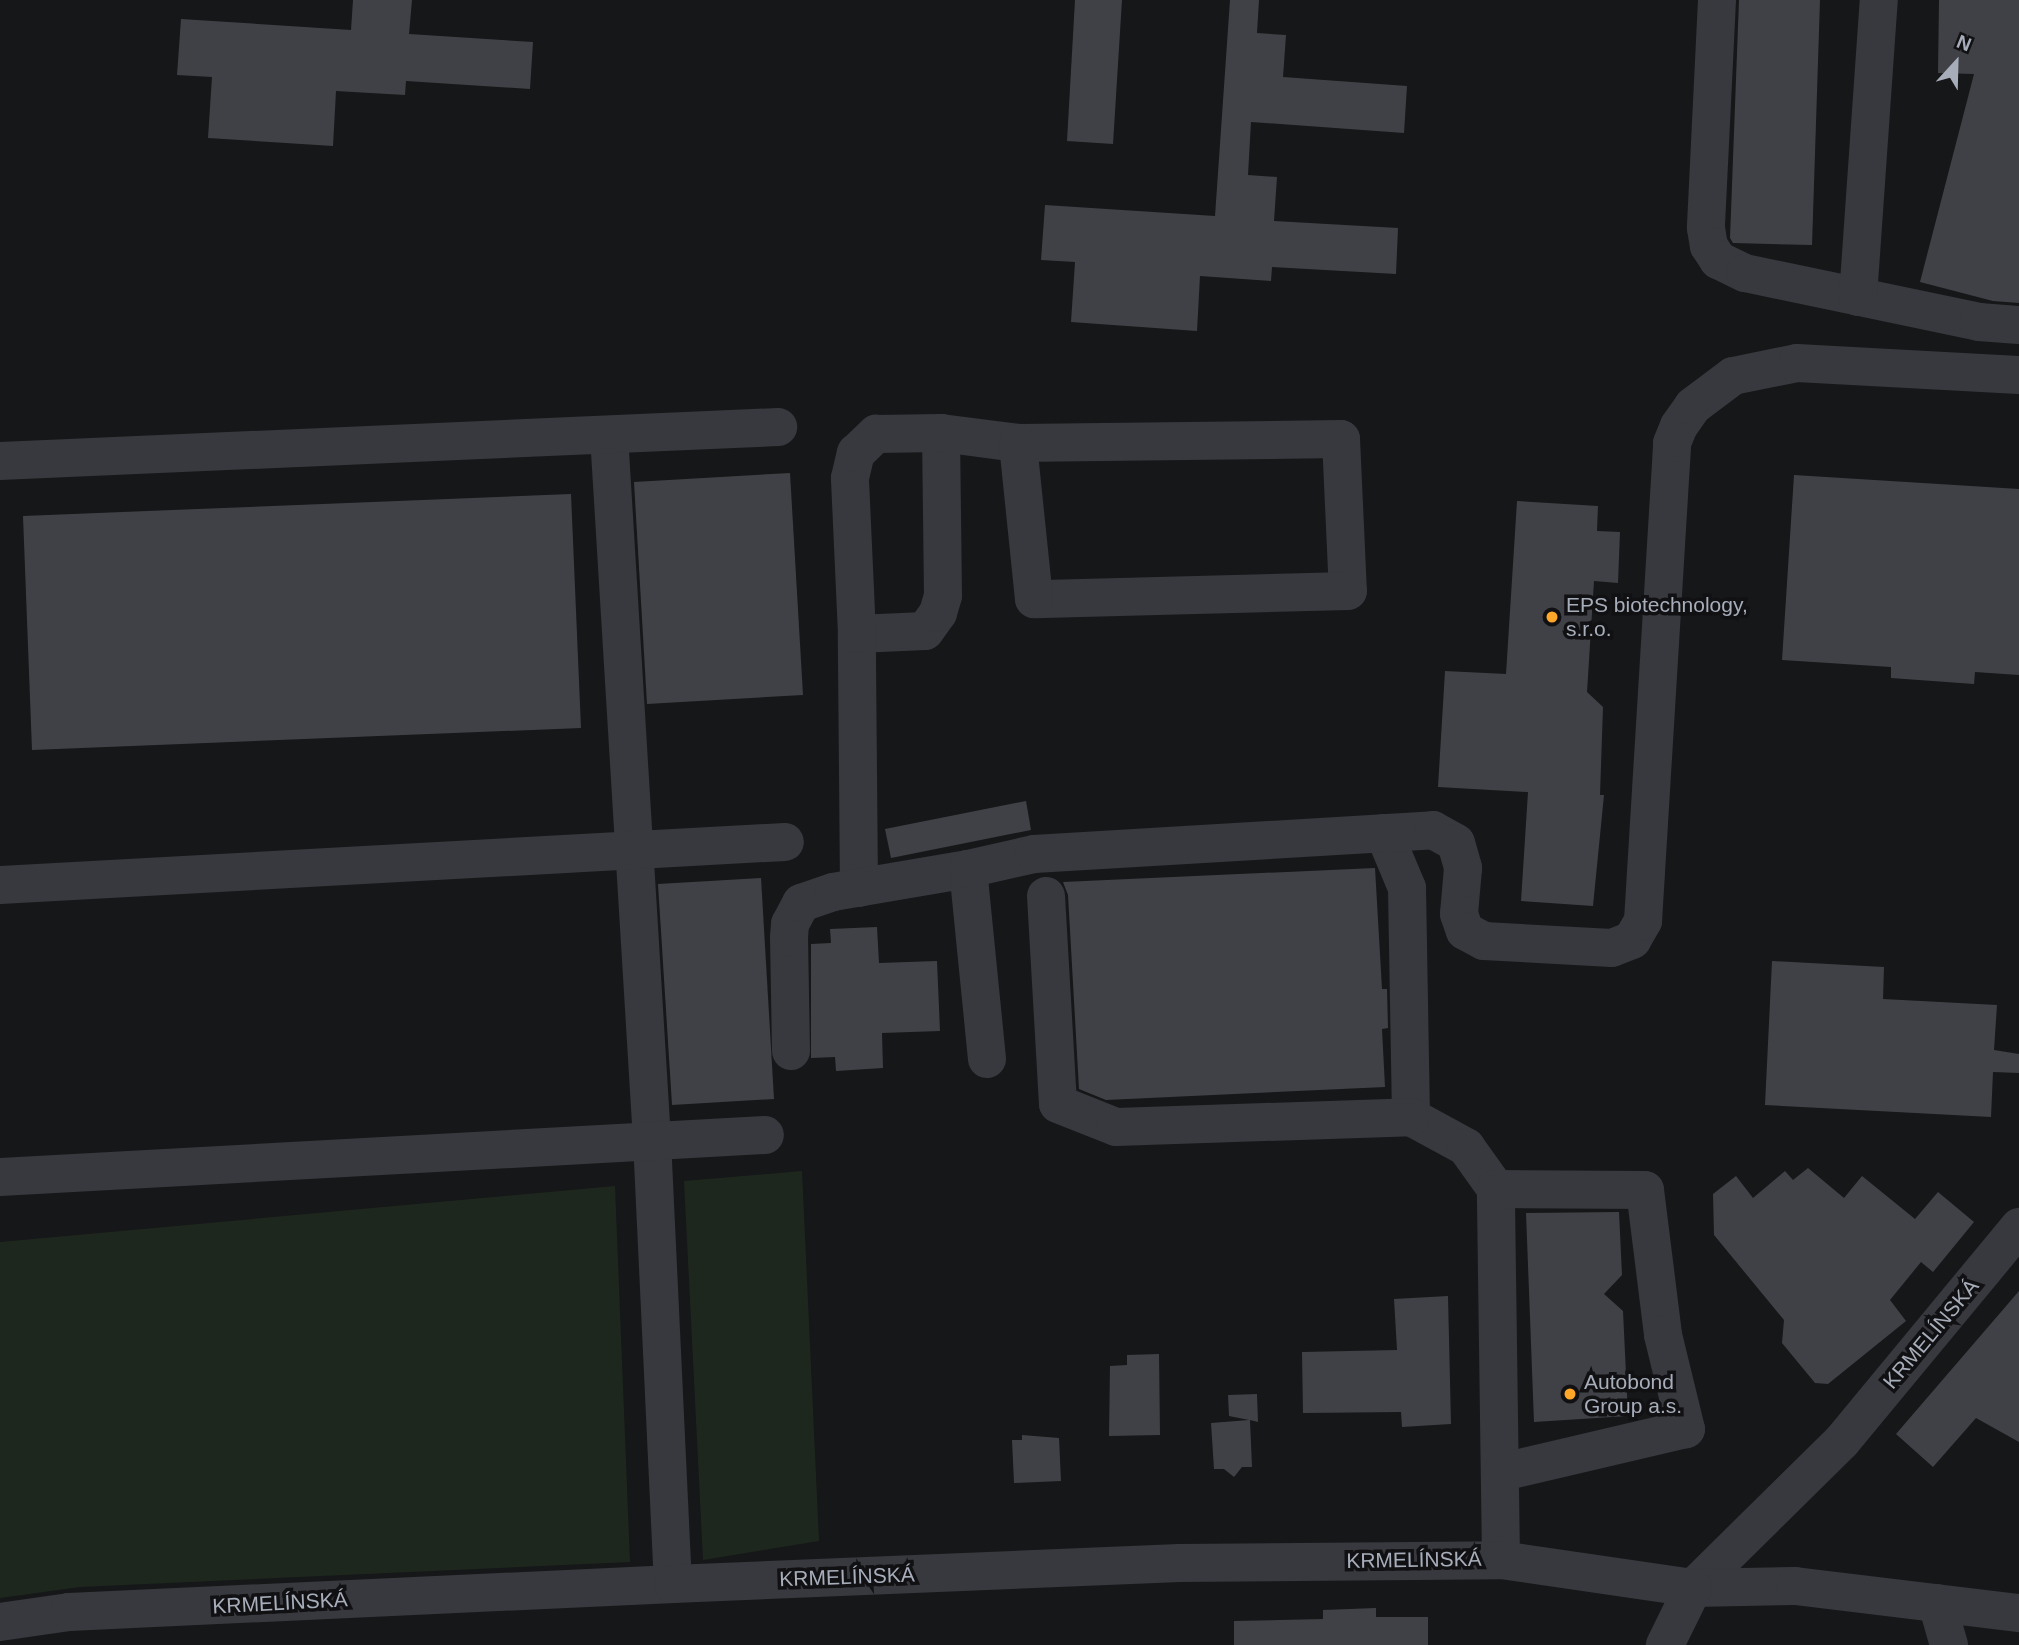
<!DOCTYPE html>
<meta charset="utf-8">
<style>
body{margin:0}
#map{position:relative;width:2019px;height:1645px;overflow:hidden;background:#161719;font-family:Helvetica,sans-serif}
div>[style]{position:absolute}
.green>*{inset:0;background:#1e271e}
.building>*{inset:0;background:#404146}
.minor>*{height:38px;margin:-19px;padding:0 19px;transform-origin:19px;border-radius:19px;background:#37393e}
.dots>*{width:19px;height:19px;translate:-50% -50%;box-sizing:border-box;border:4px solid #111114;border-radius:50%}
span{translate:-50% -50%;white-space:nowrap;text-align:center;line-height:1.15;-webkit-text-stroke:7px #111114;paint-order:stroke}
.poi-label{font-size:21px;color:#a7aeba}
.left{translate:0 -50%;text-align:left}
.street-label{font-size:21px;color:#a7aeba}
.north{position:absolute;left:1921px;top:28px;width:70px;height:70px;-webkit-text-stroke:5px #111114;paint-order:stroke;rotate:22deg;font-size:19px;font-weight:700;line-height:28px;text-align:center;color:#a7aeba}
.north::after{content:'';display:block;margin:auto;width:24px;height:32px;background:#a7aeba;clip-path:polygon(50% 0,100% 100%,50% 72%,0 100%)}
</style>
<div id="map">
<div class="green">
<div style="clip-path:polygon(802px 1171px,819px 1541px,703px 1560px,684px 1181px)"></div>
<div style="clip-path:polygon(615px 1186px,630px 1562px,80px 1587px,0 1598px,0 1242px)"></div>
</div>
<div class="building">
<div style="clip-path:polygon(353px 0,412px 0,409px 34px,533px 42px,530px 89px,406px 81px,405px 95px,336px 91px,333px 146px,208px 138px,212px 77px,177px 75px,181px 19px,351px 30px)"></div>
<div style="clip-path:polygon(1075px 0,1122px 0,1113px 144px,1067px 141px)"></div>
<div style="clip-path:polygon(1230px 0,1259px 0,1257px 33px,1286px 35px,1283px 77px,1407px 86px,1404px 133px,1251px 122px,1248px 175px,1277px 177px,1274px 221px,1398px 228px,1396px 274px,1272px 267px,1271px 281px,1200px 276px,1197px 331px,1071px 322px,1075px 262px,1041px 260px,1045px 205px,1215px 216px)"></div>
<div style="clip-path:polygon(1739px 0,1820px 0,1812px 245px,1733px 243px,1730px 238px)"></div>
<div style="clip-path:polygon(1939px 0,2019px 0,2019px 303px,1993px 301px,1920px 282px,1974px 74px,1938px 73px)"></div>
<div style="clip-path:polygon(790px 473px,803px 695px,647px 704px,634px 482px)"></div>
<div style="clip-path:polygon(1794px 475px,2019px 489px,2019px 675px,1975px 672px,1974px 684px,1891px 678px,1891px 667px,1782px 660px)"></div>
<div style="clip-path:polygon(571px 494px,581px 728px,32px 750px,23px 516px)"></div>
<div style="clip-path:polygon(1517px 501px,1598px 506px,1597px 531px,1620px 532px,1618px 583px,1594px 581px,1587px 692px,1603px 707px,1600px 795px,1604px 795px,1593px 906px,1521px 901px,1528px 792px,1438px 787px,1445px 671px,1506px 674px)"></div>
<div style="clip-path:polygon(1026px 801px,1031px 830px,891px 858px,885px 829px)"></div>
<div style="clip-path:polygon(1375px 868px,1382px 989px,1387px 989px,1388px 1028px,1382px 1029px,1385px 1087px,1106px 1100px,1079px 1089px,1068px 895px,1063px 882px)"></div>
<div style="clip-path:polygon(761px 878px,774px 1099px,672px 1105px,658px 884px)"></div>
<div style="clip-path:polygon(877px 927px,879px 963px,937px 961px,940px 1031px,882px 1033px,883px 1068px,836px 1071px,835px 1057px,811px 1058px,811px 944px,831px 943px,830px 929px)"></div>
<div style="clip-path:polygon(1772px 961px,1884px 967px,1883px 999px,1997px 1005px,1994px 1050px,2019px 1054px,2019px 1073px,1993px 1072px,1991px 1117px,1765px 1105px)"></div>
<div style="clip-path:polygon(1808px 1168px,1844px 1198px,1862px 1176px,1915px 1219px,1938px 1192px,1974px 1222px,1933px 1272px,1921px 1262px,1890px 1300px,1906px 1321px,1828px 1384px,1815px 1383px,1782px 1343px,1784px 1320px,1714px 1235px,1713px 1194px,1736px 1176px,1753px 1198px,1785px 1171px,1793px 1180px)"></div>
<div style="clip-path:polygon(1619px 1212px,1622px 1275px,1604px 1294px,1623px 1311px,1628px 1416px,1534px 1422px,1526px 1213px)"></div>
<div style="clip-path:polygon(2019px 1291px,2019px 1442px,1976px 1418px,1933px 1467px,1896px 1434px)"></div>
<div style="clip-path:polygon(1448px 1296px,1451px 1424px,1402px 1427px,1401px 1412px,1303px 1413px,1302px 1352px,1397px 1350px,1394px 1299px)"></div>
<div style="clip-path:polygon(1159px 1354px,1160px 1435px,1109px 1436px,1110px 1366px,1127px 1365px,1127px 1355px)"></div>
<div style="clip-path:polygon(1257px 1394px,1258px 1422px,1250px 1420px,1252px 1467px,1242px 1467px,1234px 1477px,1224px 1469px,1214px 1469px,1211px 1423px,1249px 1420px,1229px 1416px,1228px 1395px)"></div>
<div style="clip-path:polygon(1022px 1435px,1059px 1438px,1061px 1481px,1014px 1483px,1012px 1440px,1022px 1440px)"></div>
<div style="clip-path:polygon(1376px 1608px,1376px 1617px,1428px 1617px,1428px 1645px,1234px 1645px,1234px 1621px,1323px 1619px,1323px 1610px)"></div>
</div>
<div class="minor">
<div style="left:1717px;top:0;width:228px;rotate:92.8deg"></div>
<div style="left:1706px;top:228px;width:18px;rotate:81deg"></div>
<div style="left:1709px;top:246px;width:17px;rotate:57deg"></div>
<div style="left:1718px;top:260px;width:30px;rotate:26deg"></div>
<div style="left:1745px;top:273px;width:239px;rotate:11.8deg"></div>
<div style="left:1979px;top:322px;width:40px;rotate:4.3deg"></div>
<div style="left:1858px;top:297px;width:298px;rotate:-86deg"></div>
<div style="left:609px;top:435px;width:706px;rotate:86.51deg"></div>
<div style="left:652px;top:1140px;width:444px;rotate:87.3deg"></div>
<div style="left:0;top:461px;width:779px;rotate:-2.5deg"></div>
<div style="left:857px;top:634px;width:68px;rotate:-2.5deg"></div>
<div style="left:925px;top:631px;width:22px;rotate:-54deg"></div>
<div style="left:938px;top:613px;width:18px;rotate:-74deg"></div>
<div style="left:943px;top:596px;width:163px;rotate:-90.7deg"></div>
<div style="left:1384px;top:833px;width:60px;rotate:67.3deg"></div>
<div style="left:1407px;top:888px;width:229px;rotate:89deg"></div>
<div style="left:1411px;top:1117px;width:63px;rotate:28.6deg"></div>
<div style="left:1466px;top:1147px;width:52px;rotate:54.5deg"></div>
<div style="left:0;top:885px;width:786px;rotate:-3.14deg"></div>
<div style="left:859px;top:888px;width:254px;rotate:-90.5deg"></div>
<div style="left:857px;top:634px;width:156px;rotate:-92.6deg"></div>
<div style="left:850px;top:478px;width:26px;rotate:-77deg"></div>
<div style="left:856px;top:453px;width:28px;rotate:-44deg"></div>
<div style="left:876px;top:434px;width:65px;rotate:-0.9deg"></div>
<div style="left:941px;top:433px;width:78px;rotate:7.4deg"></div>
<div style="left:1018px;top:443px;width:323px;rotate:-0.7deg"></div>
<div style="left:1341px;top:439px;width:152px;rotate:87.4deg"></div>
<div style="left:1348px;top:591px;width:314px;rotate:178.5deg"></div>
<div style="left:1034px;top:599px;width:157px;rotate:-95.9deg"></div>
<div style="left:1046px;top:896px;width:208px;rotate:86.7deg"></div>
<div style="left:1058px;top:1104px;width:62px;rotate:21.6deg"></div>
<div style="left:1116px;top:1127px;width:295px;rotate:-1.9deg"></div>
<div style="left:791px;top:1051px;width:113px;rotate:-91deg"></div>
<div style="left:789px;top:938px;width:14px;rotate:-86deg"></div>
<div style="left:790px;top:924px;width:24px;rotate:-62deg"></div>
<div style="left:801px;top:903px;width:34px;rotate:-19deg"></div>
<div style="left:833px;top:892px;width:137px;rotate:-9.7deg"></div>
<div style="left:987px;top:1059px;width:191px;rotate:-95.7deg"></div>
<div style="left:968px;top:869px;width:68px;rotate:-12.8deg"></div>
<div style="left:1034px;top:854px;width:400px;rotate:-3.4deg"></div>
<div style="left:1433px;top:830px;width:26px;rotate:29deg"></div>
<div style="left:1456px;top:843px;width:26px;rotate:74deg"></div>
<div style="left:1463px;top:868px;width:46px;rotate:95deg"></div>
<div style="left:1459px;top:914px;width:18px;rotate:71deg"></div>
<div style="left:1465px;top:931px;width:21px;rotate:28deg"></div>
<div style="left:1484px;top:941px;width:128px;rotate:3.1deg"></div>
<div style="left:1612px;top:948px;width:22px;rotate:-22deg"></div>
<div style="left:1632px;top:940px;width:22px;rotate:-60deg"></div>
<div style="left:1643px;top:921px;width:479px;rotate:-86.5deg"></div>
<div style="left:1672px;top:443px;width:18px;rotate:-68deg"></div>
<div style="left:1679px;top:426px;width:24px;rotate:-55deg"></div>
<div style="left:1693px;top:406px;width:50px;rotate:-36.9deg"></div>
<div style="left:1733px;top:376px;width:65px;rotate:-11.5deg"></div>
<div style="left:1797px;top:363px;width:222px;rotate:3.1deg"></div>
<div style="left:0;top:1177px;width:766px;rotate:-3.14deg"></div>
<div style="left:1501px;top:1560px;width:371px;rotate:-90.8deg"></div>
<div style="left:1496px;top:1189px;width:149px;rotate:0.4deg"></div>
<div style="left:1645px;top:1190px;width:146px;rotate:82.9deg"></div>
<div style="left:1663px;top:1335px;width:97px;rotate:76.3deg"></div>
<div style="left:1686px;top:1429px;width:188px;rotate:166.8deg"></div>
<div style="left:1693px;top:1588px;width:209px;rotate:-44.6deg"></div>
<div style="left:1842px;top:1441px;width:278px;rotate:-50.4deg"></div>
<div style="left:1693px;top:1588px;width:102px;rotate:-1.1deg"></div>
<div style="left:1795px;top:1586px;width:226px;rotate:6.9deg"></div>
<div style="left:1937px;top:1603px;width:44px;rotate:74.1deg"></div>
<div style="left:0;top:1622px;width:70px;rotate:-8.2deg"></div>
<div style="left:69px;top:1612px;width:605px;rotate:-2.65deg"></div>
<div style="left:673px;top:1584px;width:507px;rotate:-2.37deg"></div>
<div style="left:1180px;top:1563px;width:321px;rotate:-0.5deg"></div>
<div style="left:1501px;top:1560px;width:194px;rotate:8.3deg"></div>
<div style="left:1693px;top:1588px;width:64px;rotate:116.2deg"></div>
</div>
<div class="dots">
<div style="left:1552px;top:617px;background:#ffa728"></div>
<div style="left:1570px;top:1394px;background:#ffa728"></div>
</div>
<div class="poi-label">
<span class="left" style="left:1566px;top:617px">EPS biotechnology,<br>s.r.o.</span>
<span class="left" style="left:1584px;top:1394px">Autobond<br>Group a.s.</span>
</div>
<div class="street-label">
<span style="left:1931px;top:1334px;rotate:-50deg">KRMELÍNSKÁ</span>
<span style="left:1414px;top:1560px;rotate:-1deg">KRMELÍNSKÁ</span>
<span style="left:847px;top:1577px;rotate:-2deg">KRMELÍNSKÁ</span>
<span style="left:280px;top:1603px;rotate:-3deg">KRMELÍNSKÁ</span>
</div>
<div class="north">N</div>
</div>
